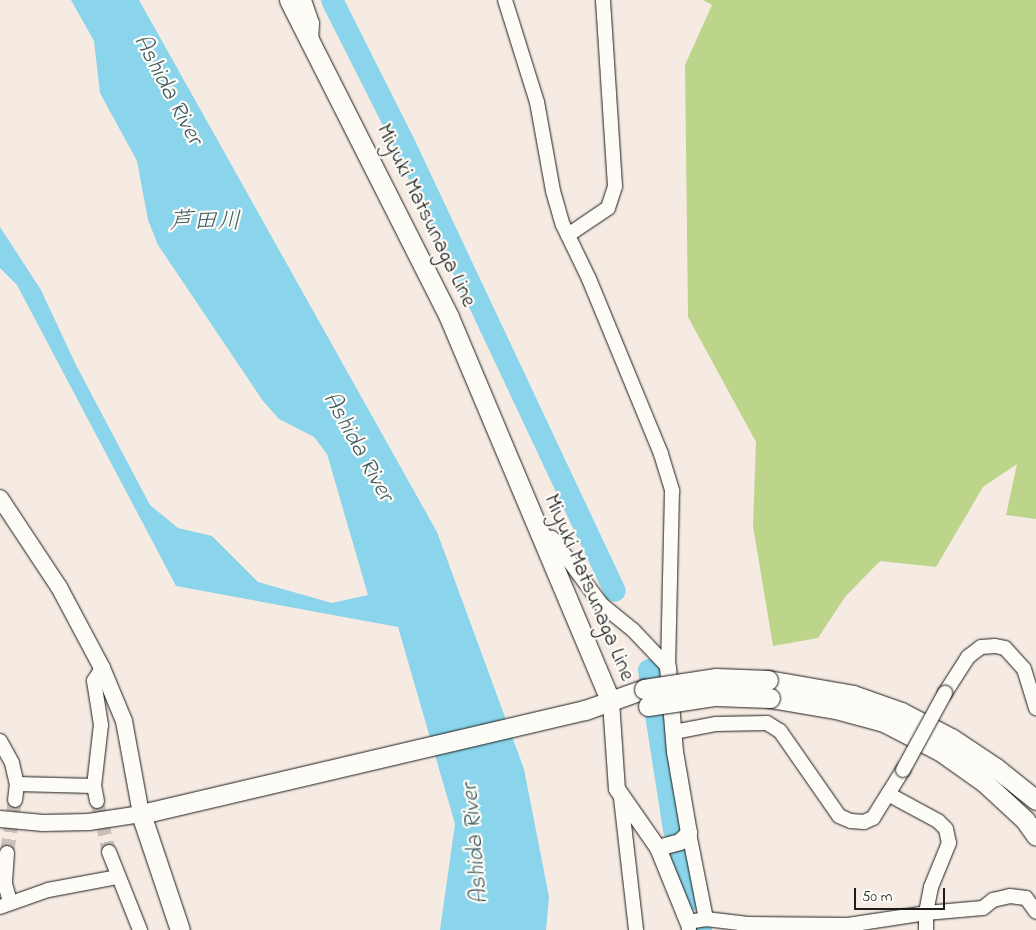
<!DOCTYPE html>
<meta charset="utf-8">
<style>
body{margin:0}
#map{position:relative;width:1036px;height:930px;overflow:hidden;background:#f6ebe2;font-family:"Indie Flower","Klee One",sans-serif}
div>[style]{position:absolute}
.green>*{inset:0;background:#bdd48b}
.water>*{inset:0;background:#8ad5eb}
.river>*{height:22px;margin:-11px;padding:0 11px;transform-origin:11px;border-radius:11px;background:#8ad5eb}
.minor-tunnel>*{height:14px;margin-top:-7px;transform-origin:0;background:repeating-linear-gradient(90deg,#cac2ba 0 14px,transparent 0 21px)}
.roads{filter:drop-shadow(0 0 1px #1c1c1c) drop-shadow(0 0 1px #1c1c1c)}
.minor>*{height:14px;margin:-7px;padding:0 7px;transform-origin:7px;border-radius:7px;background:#fdfcf7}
.tertiary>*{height:16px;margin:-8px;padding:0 8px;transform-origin:8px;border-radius:8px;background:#fdfcf7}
.secondary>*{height:19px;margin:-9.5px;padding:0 9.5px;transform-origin:9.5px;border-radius:9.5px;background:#fdfcf7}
.bridges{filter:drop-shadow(0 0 1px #1c1c1c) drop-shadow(0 0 1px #1c1c1c)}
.minor-bridge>*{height:14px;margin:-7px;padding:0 7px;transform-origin:7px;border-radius:7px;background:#fdfcf7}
.secondary-bridge>*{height:19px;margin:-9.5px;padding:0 9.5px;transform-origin:9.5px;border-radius:9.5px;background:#fdfcf7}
span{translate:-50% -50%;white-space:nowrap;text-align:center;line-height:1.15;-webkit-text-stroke:4.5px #fdfcf7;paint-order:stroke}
.street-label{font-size:22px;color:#1c1c1c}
.water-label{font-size:24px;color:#425d64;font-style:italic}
.scale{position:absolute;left:854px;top:888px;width:91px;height:22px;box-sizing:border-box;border:2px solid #1c1c1c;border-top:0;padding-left:6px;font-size:15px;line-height:18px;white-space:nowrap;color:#1c1c1c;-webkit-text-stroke:4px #fdfcf7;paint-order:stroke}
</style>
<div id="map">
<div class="green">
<div style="clip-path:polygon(703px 0,1036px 0,1036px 519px,1006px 515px,1017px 464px,983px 487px,936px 567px,880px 561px,845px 597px,818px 638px,773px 646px,753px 526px,756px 442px,688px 317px,685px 65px,712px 5px)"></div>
</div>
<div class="water">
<div style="clip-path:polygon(71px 0,139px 0,437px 532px,524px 769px,549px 897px,546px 930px,440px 930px,455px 824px,398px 627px,176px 586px,17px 285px,0 268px,0 227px,41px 290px,76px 365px,150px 505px,178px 528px,212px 536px,258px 582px,332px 603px,368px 595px,327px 454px,314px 437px,279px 419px,263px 401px,158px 245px,148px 220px,137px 161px,100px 93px,94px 41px)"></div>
</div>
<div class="river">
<div style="left:332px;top:0;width:158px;rotate:63.3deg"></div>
<div style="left:403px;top:141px;width:497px;rotate:64.8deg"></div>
<div style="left:649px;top:670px;width:162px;rotate:81.1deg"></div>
<div style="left:680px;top:853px;width:48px;rotate:73.1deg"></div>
<div style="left:701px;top:929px;width:1px;rotate:90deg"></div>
</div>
<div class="minor-tunnel">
<div style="left:97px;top:801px;width:52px;rotate:76.8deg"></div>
<div style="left:7px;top:853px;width:54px;rotate:-81.4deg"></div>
</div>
<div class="roads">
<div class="minor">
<div style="left:304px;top:0;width:24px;rotate:71deg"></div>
<div style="left:312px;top:23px;width:20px;rotate:93deg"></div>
<div style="left:505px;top:0;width:107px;rotate:72.6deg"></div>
<div style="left:537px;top:102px;width:90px;rotate:79.8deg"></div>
<div style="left:553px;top:191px;width:35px;rotate:74deg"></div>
<div style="left:563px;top:225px;width:60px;rotate:64.3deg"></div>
<div style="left:589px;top:279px;width:189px;rotate:67.6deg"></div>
<div style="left:661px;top:454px;width:39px;rotate:73deg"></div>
<div style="left:672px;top:491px;width:176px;rotate:91.3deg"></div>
<div style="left:568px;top:235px;width:48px;rotate:-34deg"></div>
<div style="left:608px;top:208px;width:23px;rotate:-72deg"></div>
<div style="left:615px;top:186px;width:186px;rotate:-93.7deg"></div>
<div style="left:539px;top:536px;width:13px;rotate:9deg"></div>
<div style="left:552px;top:538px;width:84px;rotate:53.3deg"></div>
<div style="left:602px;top:605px;width:40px;rotate:39deg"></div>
<div style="left:633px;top:630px;width:51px;rotate:46.6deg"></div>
<div style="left:945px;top:693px;width:43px;rotate:-57.4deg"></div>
<div style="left:968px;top:657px;width:16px;rotate:-38deg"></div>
<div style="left:981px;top:647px;width:14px;rotate:-4deg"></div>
<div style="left:995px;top:646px;width:10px;rotate:11deg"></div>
<div style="left:1005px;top:648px;width:28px;rotate:48deg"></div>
<div style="left:1024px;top:669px;width:41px;rotate:72.9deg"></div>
<div style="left:674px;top:732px;width:43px;rotate:-10.8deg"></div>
<div style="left:716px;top:724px;width:51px;rotate:-1.1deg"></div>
<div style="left:767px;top:723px;width:15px;rotate:32deg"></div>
<div style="left:780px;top:731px;width:103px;rotate:55.2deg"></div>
<div style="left:839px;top:816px;width:13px;rotate:23deg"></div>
<div style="left:851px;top:821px;width:13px;rotate:4deg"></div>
<div style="left:864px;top:822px;width:10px;rotate:-24deg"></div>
<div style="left:873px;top:818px;width:57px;rotate:-58deg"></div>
<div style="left:0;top:741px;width:25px;rotate:61deg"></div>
<div style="left:12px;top:763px;width:22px;rotate:77deg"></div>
<div style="left:17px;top:784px;width:16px;rotate:97deg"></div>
<div style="left:17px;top:784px;width:77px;rotate:1.5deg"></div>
<div style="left:888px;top:794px;width:57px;rotate:28.4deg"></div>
<div style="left:938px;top:821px;width:11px;rotate:45deg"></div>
<div style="left:946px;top:829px;width:14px;rotate:78deg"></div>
<div style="left:949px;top:843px;width:48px;rotate:112.2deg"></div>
<div style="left:931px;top:887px;width:26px;rotate:101deg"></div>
<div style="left:926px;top:913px;width:57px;rotate:-5deg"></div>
<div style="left:983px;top:908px;width:13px;rotate:-39deg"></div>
<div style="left:993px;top:900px;width:17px;rotate:-13deg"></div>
<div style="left:1010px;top:896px;width:16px;rotate:7deg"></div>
<div style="left:1026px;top:898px;width:17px;rotate:54deg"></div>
<div style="left:621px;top:798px;width:133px;rotate:83.5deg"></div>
<div style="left:97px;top:801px;width:15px;rotate:-101deg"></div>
<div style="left:94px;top:786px;width:61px;rotate:-83.5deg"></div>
<div style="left:101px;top:725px;width:45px;rotate:-99deg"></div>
<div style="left:94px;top:681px;width:15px;rotate:-58deg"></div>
<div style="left:689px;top:833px;width:88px;rotate:78.8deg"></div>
<div style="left:109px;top:852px;width:84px;rotate:68.3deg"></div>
<div style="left:7px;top:853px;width:31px;rotate:94deg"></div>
<div style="left:5px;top:884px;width:19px;rotate:74deg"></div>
<div style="left:0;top:907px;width:51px;rotate:-19.5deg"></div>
<div style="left:48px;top:890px;width:70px;rotate:-10.7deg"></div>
<div style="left:689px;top:930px;width:8px;rotate:-97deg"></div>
<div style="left:688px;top:922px;width:18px;rotate:-9deg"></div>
<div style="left:706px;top:919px;width:42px;rotate:6.8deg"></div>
<div style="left:748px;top:924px;width:100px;rotate:0.6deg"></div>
<div style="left:848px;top:925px;width:79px;rotate:-8.7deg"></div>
<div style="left:926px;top:913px;width:17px;rotate:90deg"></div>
</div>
<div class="tertiary">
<div style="left:0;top:498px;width:107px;rotate:56.5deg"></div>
<div style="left:59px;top:587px;width:92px;rotate:62deg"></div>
<div style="left:102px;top:668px;width:57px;rotate:67.5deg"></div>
<div style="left:124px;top:721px;width:95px;rotate:79.6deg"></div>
<div style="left:141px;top:814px;width:53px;rotate:171.3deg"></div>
<div style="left:89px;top:822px;width:46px;rotate:178.8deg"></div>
<div style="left:43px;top:823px;width:43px;rotate:-174.7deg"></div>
<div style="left:611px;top:702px;width:87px;rotate:86.1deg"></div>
<div style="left:617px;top:789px;width:72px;rotate:55.2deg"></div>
<div style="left:658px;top:848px;width:80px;rotate:67.9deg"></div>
<div style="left:658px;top:848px;width:23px;rotate:-15deg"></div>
<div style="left:680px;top:842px;width:13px;rotate:-45deg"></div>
<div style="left:689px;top:833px;width:82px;rotate:-99.8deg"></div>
<div style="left:675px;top:752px;width:85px;rotate:-94.7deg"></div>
</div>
<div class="secondary">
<div style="left:289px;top:0;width:355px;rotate:63.2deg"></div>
<div style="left:449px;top:317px;width:418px;rotate:67.2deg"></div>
<div style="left:768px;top:680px;width:86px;rotate:10deg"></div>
<div style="left:853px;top:695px;width:51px;rotate:19.5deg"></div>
<div style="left:901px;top:712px;width:56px;rotate:27.5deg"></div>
<div style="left:951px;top:738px;width:54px;rotate:33.7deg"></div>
<div style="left:996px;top:768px;width:51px;rotate:38.7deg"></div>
<div style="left:770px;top:698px;width:67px;rotate:9.5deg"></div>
<div style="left:836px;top:709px;width:50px;rotate:15.2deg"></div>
<div style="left:884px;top:722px;width:63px;rotate:27.4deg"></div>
<div style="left:940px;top:751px;width:54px;rotate:35.2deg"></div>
<div style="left:984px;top:782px;width:56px;rotate:42.8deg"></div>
<div style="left:1025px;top:820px;width:19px;rotate:55deg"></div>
<div style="left:180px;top:930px;width:122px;rotate:-108.6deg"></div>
<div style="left:141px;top:814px;width:456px;rotate:-13.2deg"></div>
<div style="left:585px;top:710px;width:63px;rotate:-19.6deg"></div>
</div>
</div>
<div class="bridges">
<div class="minor-bridge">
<div style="left:903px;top:770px;width:88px;rotate:-61.4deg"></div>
</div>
<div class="secondary-bridge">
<div style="left:644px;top:689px;width:73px;rotate:-8.7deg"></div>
<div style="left:716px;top:678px;width:52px;rotate:2.2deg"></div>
<div style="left:648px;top:706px;width:68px;rotate:-8.5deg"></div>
<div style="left:715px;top:696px;width:55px;rotate:2.1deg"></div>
</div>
</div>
<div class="street-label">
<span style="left:425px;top:216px;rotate:64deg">Miyuki Matsunaga Line</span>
<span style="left:588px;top:588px;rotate:67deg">Miyuki Matsunaga Line</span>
</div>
<div class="water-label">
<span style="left:167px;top:90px;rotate:62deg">Ashida River</span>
<span style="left:205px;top:223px">芦田川</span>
<span style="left:357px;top:447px;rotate:61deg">Ashida River</span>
<span style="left:476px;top:844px;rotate:-95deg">Ashida River</span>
</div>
<div class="scale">50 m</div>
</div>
